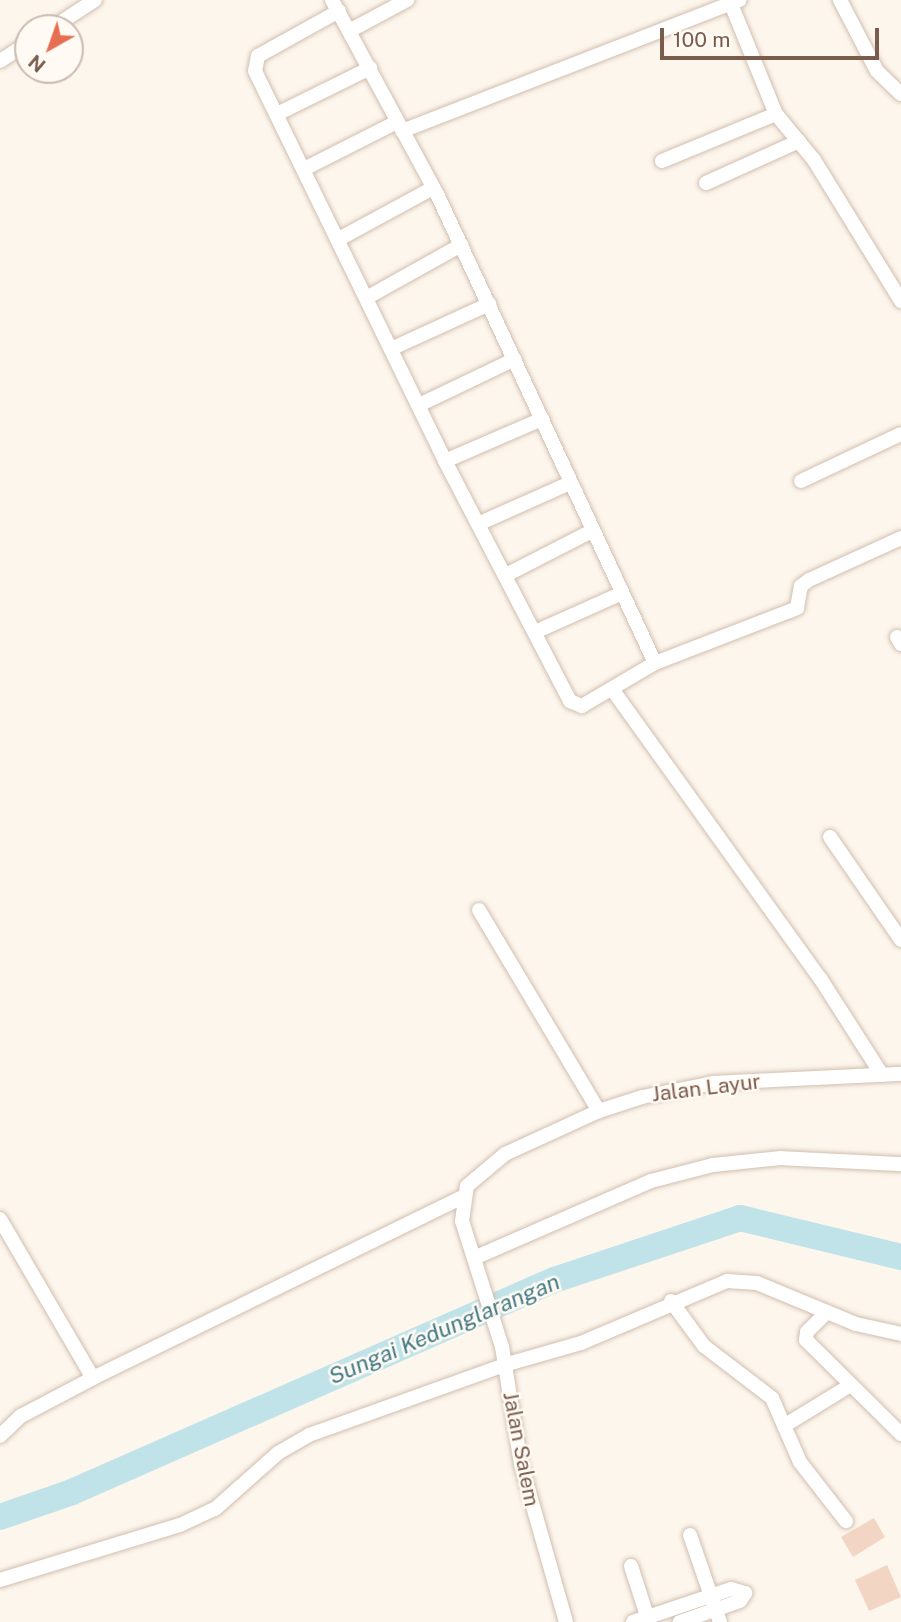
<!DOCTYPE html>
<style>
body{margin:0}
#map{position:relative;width:901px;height:1622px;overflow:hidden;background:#fdf6ec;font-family:"Public Sans",sans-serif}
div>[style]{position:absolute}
.river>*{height:26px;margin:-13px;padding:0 13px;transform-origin:13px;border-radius:13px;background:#bfe3e8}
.building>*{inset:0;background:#f3d5c3}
.roads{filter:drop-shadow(0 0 2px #d1beb0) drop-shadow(0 0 2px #d1beb0)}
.minor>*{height:14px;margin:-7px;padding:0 7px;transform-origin:7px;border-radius:7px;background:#fff}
span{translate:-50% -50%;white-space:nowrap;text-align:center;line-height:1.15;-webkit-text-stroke:5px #fffaf3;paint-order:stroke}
.street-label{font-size:21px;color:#7a5c4d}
.water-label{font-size:23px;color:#437c86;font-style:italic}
.north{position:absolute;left:14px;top:14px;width:70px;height:70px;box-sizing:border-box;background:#fffaf3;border:2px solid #cabbb1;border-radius:50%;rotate:220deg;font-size:19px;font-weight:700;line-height:28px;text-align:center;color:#7a5c4d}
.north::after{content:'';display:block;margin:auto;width:24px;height:32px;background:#e76f51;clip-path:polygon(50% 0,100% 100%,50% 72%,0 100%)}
.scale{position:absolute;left:660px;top:28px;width:219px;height:32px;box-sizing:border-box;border:4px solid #7a5c4d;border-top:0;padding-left:9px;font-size:21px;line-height:24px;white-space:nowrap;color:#7a5c4d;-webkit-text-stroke:5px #fffaf3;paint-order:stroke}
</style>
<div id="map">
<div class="river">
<div style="left:0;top:1517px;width:76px;rotate:-19.1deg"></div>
<div style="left:72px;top:1492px;width:527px;rotate:-23.74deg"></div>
<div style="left:554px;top:1280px;width:196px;rotate:-18.4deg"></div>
<div style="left:740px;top:1218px;width:166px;rotate:13.6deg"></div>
</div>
<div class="building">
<div style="clip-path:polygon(874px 1518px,885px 1537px,853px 1557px,841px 1537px)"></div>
<div style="clip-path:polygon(887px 1565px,901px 1597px,869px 1611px,855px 1580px)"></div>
</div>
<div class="roads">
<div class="minor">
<div style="left:332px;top:0;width:223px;rotate:61.6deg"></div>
<div style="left:438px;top:196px;width:515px;rotate:65.08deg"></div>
<div style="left:655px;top:663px;width:145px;rotate:-21.1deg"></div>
<div style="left:790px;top:611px;width:8px;rotate:-23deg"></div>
<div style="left:797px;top:608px;width:22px;rotate:-80deg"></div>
<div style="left:801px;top:586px;width:10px;rotate:-37deg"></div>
<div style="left:809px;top:580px;width:101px;rotate:-24.5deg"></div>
<div style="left:840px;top:0;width:80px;rotate:62.5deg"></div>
<div style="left:877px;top:71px;width:33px;rotate:44deg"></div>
<div style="left:731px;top:4px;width:119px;rotate:67.8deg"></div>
<div style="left:776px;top:114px;width:60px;rotate:50.4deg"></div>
<div style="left:814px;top:160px;width:166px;rotate:58.3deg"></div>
<div style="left:339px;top:11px;width:93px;rotate:150.9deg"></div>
<div style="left:258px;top:56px;width:15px;rotate:101deg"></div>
<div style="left:255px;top:71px;width:434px;rotate:64deg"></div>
<div style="left:445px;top:461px;width:271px;rotate:62.5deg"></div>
<div style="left:570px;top:701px;width:13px;rotate:23deg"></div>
<div style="left:582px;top:706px;width:85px;rotate:-30.5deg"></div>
<div style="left:52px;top:28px;width:51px;rotate:-33.1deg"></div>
<div style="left:351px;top:30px;width:64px;rotate:-28.2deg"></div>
<div style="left:0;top:61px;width:33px;rotate:-33deg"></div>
<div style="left:277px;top:114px;width:104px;rotate:-26.3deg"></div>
<div style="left:402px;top:131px;width:362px;rotate:-21.2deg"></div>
<div style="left:662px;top:161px;width:123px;rotate:-22.4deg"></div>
<div style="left:304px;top:169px;width:104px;rotate:-26.8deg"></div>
<div style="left:706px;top:183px;width:102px;rotate:-24.3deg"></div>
<div style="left:339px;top:239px;width:107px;rotate:-28.5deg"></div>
<div style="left:368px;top:297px;width:107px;rotate:-29.2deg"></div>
<div style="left:393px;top:348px;width:106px;rotate:-24.6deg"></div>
<div style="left:419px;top:405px;width:106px;rotate:-25.6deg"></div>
<div style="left:445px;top:461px;width:106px;rotate:-23.4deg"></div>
<div style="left:801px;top:481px;width:110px;rotate:-25.2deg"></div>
<div style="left:478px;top:524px;width:101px;rotate:-24deg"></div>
<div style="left:506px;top:575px;width:97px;rotate:-27.1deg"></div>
<div style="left:535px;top:632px;width:95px;rotate:-24.1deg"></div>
<div style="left:897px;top:637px;width:8px;rotate:60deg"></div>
<div style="left:612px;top:689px;width:356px;rotate:54.3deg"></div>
<div style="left:820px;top:978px;width:115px;rotate:57.4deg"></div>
<div style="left:830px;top:837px;width:125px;rotate:55.4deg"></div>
<div style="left:479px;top:910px;width:234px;rotate:59.2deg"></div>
<div style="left:0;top:1219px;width:184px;rotate:59.7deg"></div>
<div style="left:474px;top:1258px;width:193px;rotate:-23.5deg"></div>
<div style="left:651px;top:1181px;width:64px;rotate:-14.5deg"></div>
<div style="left:713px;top:1165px;width:68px;rotate:-5.9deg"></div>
<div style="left:781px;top:1158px;width:120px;rotate:2.9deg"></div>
<div style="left:671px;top:1301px;width:56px;rotate:53.7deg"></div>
<div style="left:704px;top:1346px;width:86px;rotate:37.4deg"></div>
<div style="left:772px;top:1398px;width:70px;rotate:66.4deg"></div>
<div style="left:800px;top:1462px;width:75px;rotate:52.1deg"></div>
<div style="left:827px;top:1312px;width:28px;rotate:135deg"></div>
<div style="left:807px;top:1332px;width:8px;rotate:97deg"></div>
<div style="left:806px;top:1340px;width:134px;rotate:44.7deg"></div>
<div style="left:787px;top:1424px;width:73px;rotate:-31.5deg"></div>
<div style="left:0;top:1436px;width:29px;rotate:-44deg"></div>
<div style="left:21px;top:1416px;width:81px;rotate:-27.8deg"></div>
<div style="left:93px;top:1378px;width:411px;rotate:-26.1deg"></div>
<div style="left:690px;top:1535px;width:92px;rotate:71deg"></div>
<div style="left:631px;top:1566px;width:59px;rotate:72.2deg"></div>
<div style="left:0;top:1580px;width:188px;rotate:-17deg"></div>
<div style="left:180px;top:1525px;width:38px;rotate:-25deg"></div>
<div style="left:215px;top:1509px;width:84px;rotate:-41.6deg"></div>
<div style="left:278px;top:1453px;width:36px;rotate:-30deg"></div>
<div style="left:309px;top:1435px;width:207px;rotate:-19.7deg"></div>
<div style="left:504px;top:1365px;width:80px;rotate:-15.9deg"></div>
<div style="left:581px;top:1343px;width:159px;rotate:-23deg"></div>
<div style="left:727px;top:1281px;width:30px;rotate:4deg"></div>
<div style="left:757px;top:1283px;width:107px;rotate:22.5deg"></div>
<div style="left:856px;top:1324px;width:46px;rotate:12.5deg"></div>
<div style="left:566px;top:1622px;width:164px;rotate:-105.9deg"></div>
<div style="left:521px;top:1464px;width:119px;rotate:-99.2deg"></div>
<div style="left:502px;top:1347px;width:132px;rotate:-107.6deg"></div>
<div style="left:462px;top:1221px;width:35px;rotate:-82deg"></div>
<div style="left:467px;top:1186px;width:50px;rotate:-40.1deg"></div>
<div style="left:505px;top:1154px;width:103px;rotate:-24.6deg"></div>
<div style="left:599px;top:1111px;width:45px;rotate:-18deg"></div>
<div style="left:642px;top:1097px;width:73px;rotate:-11deg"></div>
<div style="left:714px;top:1083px;width:187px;rotate:-2.8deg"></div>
<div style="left:633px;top:1622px;width:103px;rotate:-18.6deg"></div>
<div style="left:731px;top:1589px;width:15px;rotate:16deg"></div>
<div style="left:745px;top:1593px;width:9px;rotate:122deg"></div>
<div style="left:740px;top:1601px;width:64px;rotate:160.7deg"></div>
</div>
</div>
<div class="street-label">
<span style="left:706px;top:1088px;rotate:-7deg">Jalan Layur</span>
<span style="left:521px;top:1449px;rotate:79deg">Jalan Salem</span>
</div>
<div class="water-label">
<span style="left:444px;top:1329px;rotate:-23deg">Sungai Kedunglarangan</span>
</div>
<div class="north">N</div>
<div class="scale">100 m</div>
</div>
